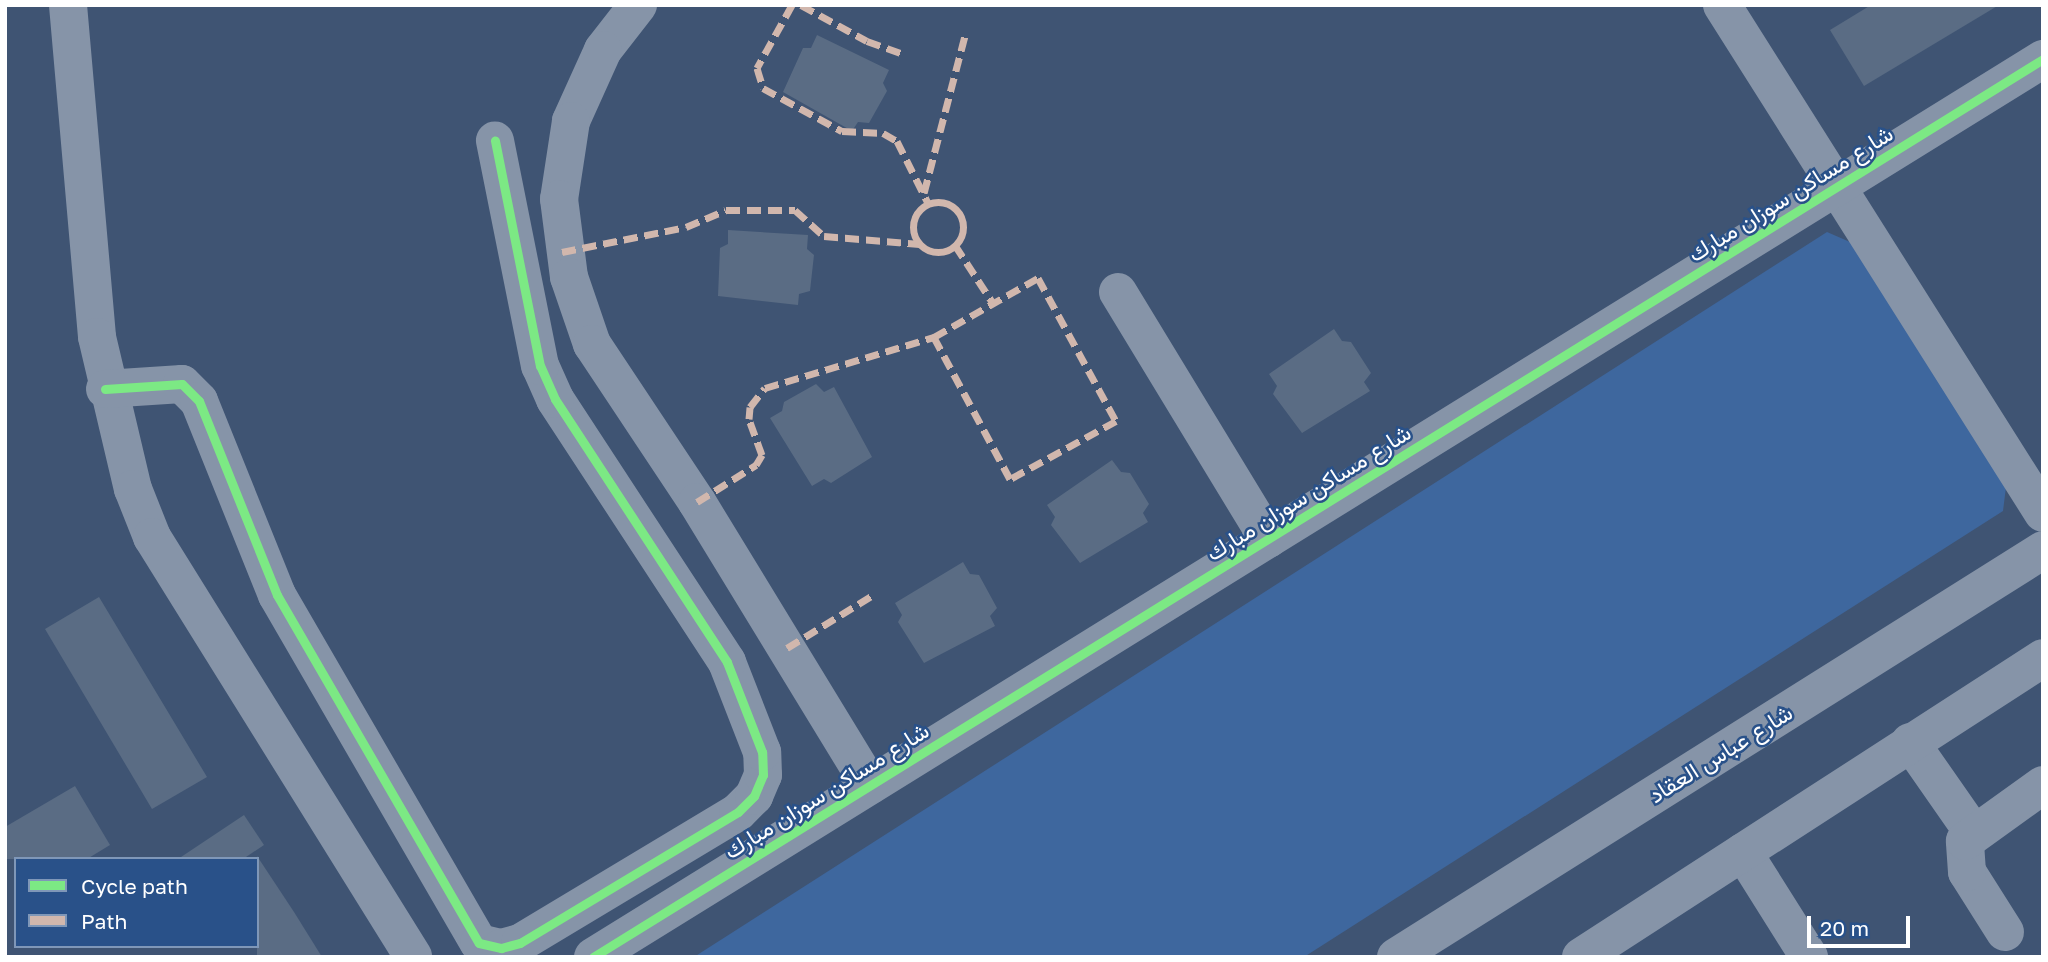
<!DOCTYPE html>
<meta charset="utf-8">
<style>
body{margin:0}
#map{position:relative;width:2048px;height:962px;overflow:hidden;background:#3f5473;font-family:"Golos Text",Vazirmatn,sans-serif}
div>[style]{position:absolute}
.green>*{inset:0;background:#3e679e}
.building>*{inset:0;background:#5a6c84}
.minor>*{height:38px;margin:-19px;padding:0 19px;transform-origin:19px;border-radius:19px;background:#8694a8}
.quiet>*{height:7px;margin-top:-3.5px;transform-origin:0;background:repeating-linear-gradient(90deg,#d1b7ad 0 14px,transparent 0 21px)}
.quiet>.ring{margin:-3.5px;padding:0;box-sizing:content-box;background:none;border:7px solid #d1b7ad;border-radius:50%}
.cycleway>*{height:9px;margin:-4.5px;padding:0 4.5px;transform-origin:4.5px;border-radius:4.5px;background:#7ce984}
span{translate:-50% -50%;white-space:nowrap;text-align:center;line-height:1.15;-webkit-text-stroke:5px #295189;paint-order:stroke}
.street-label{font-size:23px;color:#fff}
.frame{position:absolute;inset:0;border:7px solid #fff;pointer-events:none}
.legend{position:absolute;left:14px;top:857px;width:245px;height:91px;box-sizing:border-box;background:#295189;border:2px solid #7f97b8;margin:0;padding:9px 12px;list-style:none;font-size:21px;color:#fff}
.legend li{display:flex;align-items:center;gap:14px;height:35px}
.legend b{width:35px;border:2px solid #7f97b8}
.scale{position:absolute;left:1807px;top:916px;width:103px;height:32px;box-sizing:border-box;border:4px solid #fff;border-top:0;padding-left:9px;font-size:21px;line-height:24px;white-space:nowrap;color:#fff;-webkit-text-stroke:5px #295189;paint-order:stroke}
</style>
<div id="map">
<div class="green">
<div style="clip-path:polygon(1827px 232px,1850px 242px,2006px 487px,2003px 511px,1304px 957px,694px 957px)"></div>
</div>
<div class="building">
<div style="clip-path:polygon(1871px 5px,1999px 5px,1864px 86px,1830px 30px)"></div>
<div style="clip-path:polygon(817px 35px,889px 70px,883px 83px,887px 91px,869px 123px,858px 122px,852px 131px,783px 92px,803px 48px,811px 48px)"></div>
<div style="clip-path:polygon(728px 230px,808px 235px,807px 249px,814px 255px,810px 291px,799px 294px,798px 305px,718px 296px,720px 248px,728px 244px)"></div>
<div style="clip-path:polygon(1334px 329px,1342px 341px,1351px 342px,1371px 373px,1364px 382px,1370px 391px,1302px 433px,1273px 394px,1277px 386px,1269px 374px)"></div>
<div style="clip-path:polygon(816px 384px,824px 392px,834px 387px,872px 457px,831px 483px,824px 479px,812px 486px,770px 418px,782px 411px,784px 402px)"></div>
<div style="clip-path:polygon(1112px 460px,1121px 472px,1130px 473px,1149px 504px,1143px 513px,1148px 522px,1080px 563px,1051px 525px,1055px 517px,1047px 505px)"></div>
<div style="clip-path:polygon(963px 562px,970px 574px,979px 575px,997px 608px,990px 616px,995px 626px,924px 663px,898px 622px,902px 615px,895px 603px)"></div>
<div style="clip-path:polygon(99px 597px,207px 777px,152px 809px,45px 629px)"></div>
<div style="clip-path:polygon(75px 786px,110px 845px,87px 859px,5px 859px,5px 827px)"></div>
<div style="clip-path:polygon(244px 815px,264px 845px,243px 859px,178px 859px)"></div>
<div style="clip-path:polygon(257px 856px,294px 912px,322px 957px,257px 957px)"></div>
</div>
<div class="minor">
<div style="left:68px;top:5px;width:333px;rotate:85deg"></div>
<div style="left:97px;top:337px;width:156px;rotate:76.7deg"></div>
<div style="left:133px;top:489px;width:52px;rotate:68.4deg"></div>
<div style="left:152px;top:537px;width:494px;rotate:58.1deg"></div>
<div style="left:638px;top:5px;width:57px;rotate:127.9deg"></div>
<div style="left:603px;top:50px;width:78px;rotate:114.3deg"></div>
<div style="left:571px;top:121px;width:79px;rotate:98.7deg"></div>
<div style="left:559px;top:199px;width:79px;rotate:82.7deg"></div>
<div style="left:569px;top:277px;width:71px;rotate:71.1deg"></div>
<div style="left:592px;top:344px;width:190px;rotate:56.4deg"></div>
<div style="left:697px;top:502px;width:332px;rotate:58.6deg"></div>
<div style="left:1722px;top:5px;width:601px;rotate:57.71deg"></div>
<div style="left:1118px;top:292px;width:289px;rotate:58.7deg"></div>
<div style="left:105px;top:389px;width:77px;rotate:-3.7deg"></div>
<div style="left:182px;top:384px;width:24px;rotate:45deg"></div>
<div style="left:199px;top:401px;width:209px;rotate:68.1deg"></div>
<div style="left:277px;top:595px;width:402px;rotate:59.9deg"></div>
<div style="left:479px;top:943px;width:23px;rotate:13deg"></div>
<div style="left:501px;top:948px;width:20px;rotate:-15deg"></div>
<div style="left:520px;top:943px;width:254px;rotate:-31deg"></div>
<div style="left:738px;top:812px;width:23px;rotate:-45deg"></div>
<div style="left:754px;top:796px;width:23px;rotate:-67deg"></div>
<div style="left:763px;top:775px;width:23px;rotate:-92deg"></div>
<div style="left:762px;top:752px;width:97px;rotate:-111.3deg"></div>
<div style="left:727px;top:662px;width:314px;rotate:-123.2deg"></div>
<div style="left:555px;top:399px;width:36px;rotate:-114deg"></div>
<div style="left:540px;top:366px;width:230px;rotate:-101.3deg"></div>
<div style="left:1910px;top:742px;width:108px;rotate:55.1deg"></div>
<div style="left:1743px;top:852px;width:124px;rotate:57.8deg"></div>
<div style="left:2005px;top:932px;width:71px;rotate:-122.3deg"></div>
<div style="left:1967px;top:872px;width:31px;rotate:-94deg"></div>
<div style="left:1965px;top:841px;width:96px;rotate:-35.7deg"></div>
<div style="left:593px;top:957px;width:1706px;rotate:-31.77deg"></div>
<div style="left:1396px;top:957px;width:764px;rotate:-32.17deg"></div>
<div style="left:1581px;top:957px;width:550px;rotate:-32.91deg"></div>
</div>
<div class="quiet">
<div style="left:792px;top:5px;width:72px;rotate:119.1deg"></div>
<div style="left:757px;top:68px;width:21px;rotate:73deg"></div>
<div style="left:763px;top:88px;width:90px;rotate:28.6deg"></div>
<div style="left:842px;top:131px;width:41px;rotate:2.8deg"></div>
<div style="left:883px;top:133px;width:16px;rotate:30deg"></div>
<div style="left:897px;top:141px;width:72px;rotate:63.4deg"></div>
<div style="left:801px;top:5px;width:75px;rotate:28.6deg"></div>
<div style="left:867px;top:41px;width:41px;rotate:19.7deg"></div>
<div style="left:924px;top:193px;width:166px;rotate:-75.4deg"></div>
<div class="ring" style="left:913px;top:202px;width:43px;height:43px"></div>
<div style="left:955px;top:245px;width:69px;rotate:56.8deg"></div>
<div style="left:562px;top:252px;width:126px;rotate:-11.4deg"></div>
<div style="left:686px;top:227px;width:43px;rotate:-23deg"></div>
<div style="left:726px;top:210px;width:69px"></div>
<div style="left:795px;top:210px;width:39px;rotate:42deg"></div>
<div style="left:824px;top:236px;width:96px;rotate:4.8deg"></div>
<div style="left:697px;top:502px;width:70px;rotate:-32.1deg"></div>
<div style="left:756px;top:465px;width:12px;rotate:-59deg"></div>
<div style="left:762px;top:455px;width:38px;rotate:-110deg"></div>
<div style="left:749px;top:419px;width:12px;rotate:-85deg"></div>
<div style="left:750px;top:407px;width:24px;rotate:-52deg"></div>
<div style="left:765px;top:388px;width:177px;rotate:-16.8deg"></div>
<div style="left:934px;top:337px;width:120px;rotate:-29.6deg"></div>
<div style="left:1038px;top:278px;width:163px;rotate:61.4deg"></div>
<div style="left:1116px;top:421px;width:121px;rotate:151.3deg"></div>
<div style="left:1010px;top:479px;width:161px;rotate:-118.2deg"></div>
<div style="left:787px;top:648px;width:101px;rotate:-31.6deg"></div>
</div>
<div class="cycleway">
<div style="left:105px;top:389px;width:77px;rotate:-3.7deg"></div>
<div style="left:182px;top:384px;width:24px;rotate:45deg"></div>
<div style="left:199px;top:401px;width:209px;rotate:68.1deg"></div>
<div style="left:277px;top:595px;width:402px;rotate:59.9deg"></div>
<div style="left:479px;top:943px;width:23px;rotate:13deg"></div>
<div style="left:501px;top:948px;width:20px;rotate:-15deg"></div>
<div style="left:520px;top:943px;width:254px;rotate:-31deg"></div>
<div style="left:738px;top:812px;width:23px;rotate:-45deg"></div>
<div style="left:754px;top:796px;width:23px;rotate:-67deg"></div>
<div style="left:763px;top:775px;width:23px;rotate:-92deg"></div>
<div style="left:762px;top:752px;width:97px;rotate:-111.3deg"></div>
<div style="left:727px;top:662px;width:314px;rotate:-123.2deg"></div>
<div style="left:555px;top:399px;width:36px;rotate:-114deg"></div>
<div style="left:540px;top:366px;width:230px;rotate:-101.3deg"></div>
<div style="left:593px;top:957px;width:1706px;rotate:-31.77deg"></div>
</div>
<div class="street-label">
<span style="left:1790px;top:193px;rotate:-32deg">شارع مساكن سوزان مبارك</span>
<span style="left:1308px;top:492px;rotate:-32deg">شارع مساكن سوزان مبارك</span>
<span style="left:1720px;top:753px;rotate:-32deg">شارع عباس العقاد</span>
<span style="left:826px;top:790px;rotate:-32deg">شارع مساكن سوزان مبارك</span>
</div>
<div class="frame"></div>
<ul class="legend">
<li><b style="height:9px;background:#7ce984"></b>Cycle path</li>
<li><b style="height:9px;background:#d1b7ad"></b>Path</li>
</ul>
<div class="scale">20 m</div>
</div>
